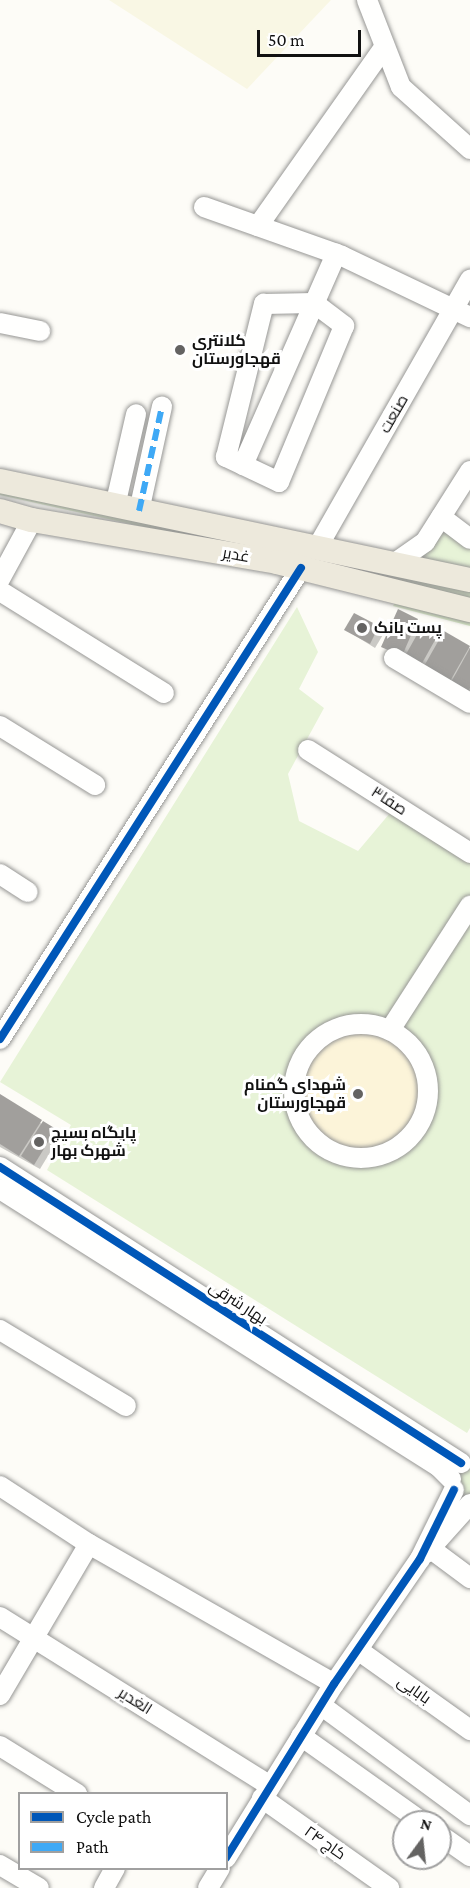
<!DOCTYPE html>
<meta charset="utf-8">
<style>
body{margin:0}
#map{position:relative;width:470px;height:1888px;overflow:hidden;background:#fdfcf7;font-family:"Crimson Pro",Cairo,serif}
div>[style]{position:absolute}
.farmland>*{inset:0;background:#f9f7e4}
.green>*{inset:0;background:#e7f3d7}
.forest>*{inset:0;background:#d8eac5}
.sand>*{inset:0;background:#fcf4d9}
.round{border-radius:50%}
.shadow>*{inset:0;background:#0003}
.building>*{inset:0;background:#a19f9c}
.roads{filter:drop-shadow(0 0 2px #979795) drop-shadow(0 0 2px #979795)}
.minor>*{height:20px;margin:-10px;padding:0 10px;transform-origin:10px;border-radius:10px;background:#fffffe}
.minor>.ring{margin:-10px;padding:0;box-sizing:content-box;background:none;border:20px solid #fffffe;border-radius:50%}
.major>*{height:24px;margin:-12px;padding:0 12px;transform-origin:12px;border-radius:12px;background:#ede9dc}
.quiet>*{height:6px;margin-top:-3px;transform-origin:0;background:repeating-linear-gradient(90deg,#3fa9f5 0 12px,transparent 0 18px)}
.cycleway>*{height:8px;margin:-4px;padding:0 4px;transform-origin:4px;border-radius:4px;background:#0057b8}
.dots>*{width:16px;height:16px;translate:-50% -50%;box-sizing:border-box;border:3px solid #fff;border-radius:50%}
span{translate:-50% -50%;white-space:nowrap;text-align:center;line-height:1.15;-webkit-text-stroke:6px #fff;paint-order:stroke}
.poi-label{font-size:16px;color:#111;font-weight:700}
.left{translate:0 -50%;text-align:left}
.right{translate:-100% -50%;text-align:right}
.street-label{font-size:16px;color:#111}
.legend{position:absolute;left:18px;top:1792px;width:210px;height:78px;box-sizing:border-box;background:#fff;border:2px solid #a0a0a0;margin:0;padding:8px 10px;list-style:none;font-size:18px;color:#111}
.legend li{display:flex;align-items:center;gap:12px;height:30px}
.legend b{width:30px;border:2px solid #a0a0a0}
.north{position:absolute;left:392px;top:1810px;width:60px;height:60px;box-sizing:border-box;background:#fff;border:2px solid #a0a0a0;border-radius:50%;rotate:15deg;font-size:16px;font-weight:700;line-height:24px;text-align:center;color:#111}
.north::after{content:'';display:block;margin:auto;width:21px;height:27px;background:#646362;clip-path:polygon(50% 0,100% 100%,50% 72%,0 100%)}
.scale{position:absolute;left:257px;top:30px;width:104px;height:27px;box-sizing:border-box;border:3px solid #111;border-top:0;padding-left:8px;font-size:18px;line-height:21px;white-space:nowrap;color:#111;-webkit-text-stroke:4px #fff;paint-order:stroke}
</style>
<div id="map">
<div class="farmland">
<div style="clip-path:polygon(109px 0,331px 0,247px 89px)"></div>
</div>
<div class="green">
<div style="clip-path:polygon(442px 523px,470px 544px,470px 574px,406px 561px)"></div>
<div style="clip-path:polygon(297px 607px,318px 652px,299px 689px,324px 708px,288px 774px,299px 821px,358px 851px,390px 813px,470px 862px,470px 1428px,467px 1433px,47px 1170px,71px 1125px,0 1082px)"></div>
<div style="clip-path:polygon(470px 1464px,470px 1496px,461px 1494px,456px 1470px)"></div>
</div>
<div class="forest">
<div style="clip-path:polygon(0 486px,470px 588px,470px 599px,0 495px)"></div>
<div style="clip-path:polygon(398px 598px,470px 617px,470px 626px,393px 606px)"></div>
</div>
<div class="sand">
<div class="round" style="left:298px;top:1028px;width:126px;height:126px"></div>
</div>
<div class="shadow">
<div style="clip-path:polygon(398px 611px,442px 638px,445px 633px,470px 648px,470px 696px,383px 646px)"></div>
<div style="clip-path:polygon(354px 615px,384px 633px,375px 648px,346px 630px)"></div>
<div style="clip-path:polygon(0 1096px,60px 1136px,40px 1169px,0 1147px)"></div>
</div>
<div class="building">
<div style="clip-path:polygon(398px 609px,418px 619px,402px 656px,381px 647px)"></div>
<div style="clip-path:polygon(354px 613px,379px 626px,370px 644px,344px 630px)"></div>
<div style="clip-path:polygon(423px 624px,439px 633px,421px 665px,405px 656px)"></div>
<div style="clip-path:polygon(444px 631px,470px 646px,449px 683px,423px 668px)"></div>
<div style="clip-path:polygon(470px 648px,470px 688px,467px 694px,450px 684px)"></div>
<div style="clip-path:polygon(0 1094px,42px 1120px,19px 1156px,0 1144px)"></div>
<div style="clip-path:polygon(43px 1121px,56px 1129px,34px 1165px,21px 1156px)"></div>
</div>
<div class="roads">
<div class="minor">
<div style="left:367px;top:0;width:93px;rotate:68.7deg"></div>
<div style="left:401px;top:87px;width:93px;rotate:41.9deg"></div>
<div style="left:204px;top:207px;width:146px;rotate:19.5deg"></div>
<div style="left:342px;top:256px;width:142px;rotate:25.5deg"></div>
<div style="left:258px;top:226px;width:217px;rotate:-54.8deg"></div>
<div style="left:314px;top:303px;width:38px;rotate:37deg"></div>
<div style="left:344px;top:326px;width:169px;rotate:112.6deg"></div>
<div style="left:279px;top:482px;width:59px;rotate:-154.7deg"></div>
<div style="left:226px;top:457px;width:158px;rotate:-76.1deg"></div>
<div style="left:264px;top:304px;width:50px;rotate:-1.1deg"></div>
<div style="left:0;top:323px;width:41px;rotate:11.3deg"></div>
<div style="left:243px;top:465px;width:231px;rotate:-66.2deg"></div>
<div style="left:115px;top:506px;width:94px;rotate:-77.1deg"></div>
<div style="left:139px;top:511px;width:107px;rotate:-77.6deg"></div>
<div style="left:441px;top:517px;width:36px;rotate:37deg"></div>
<div style="left:317px;top:548px;width:309px;rotate:-60.3deg"></div>
<div style="left:395px;top:563px;width:37px;rotate:-35deg"></div>
<div style="left:425px;top:542px;width:84px;rotate:-57.6deg"></div>
<div style="left:0;top:579px;width:67px;rotate:-61.5deg"></div>
<div style="left:0;top:591px;width:193px;rotate:31.9deg"></div>
<div style="left:394px;top:658px;width:88px;rotate:30.6deg"></div>
<div style="left:0;top:726px;width:112px;rotate:31.8deg"></div>
<div style="left:308px;top:750px;width:192px;rotate:32.4deg"></div>
<div style="left:0;top:874px;width:33px;rotate:33deg"></div>
<div class="ring" style="left:294px;top:1024px;width:114px;height:114px"></div>
<div style="left:390px;top:1030px;width:148px;rotate:-57.2deg"></div>
<div style="left:0;top:1039px;width:559px;rotate:-57.42deg"></div>
<div style="left:0;top:1167px;width:548px;rotate:32.7deg"></div>
<div style="left:0;top:1189px;width:520px;rotate:32.34deg"></div>
<div style="left:439px;top:1467px;width:17px;rotate:45deg"></div>
<div style="left:0;top:1330px;width:147px;rotate:31.1deg"></div>
<div style="left:0;top:1486px;width:106px;rotate:33.1deg"></div>
<div style="left:89px;top:1544px;width:282px;rotate:29.7deg"></div>
<div style="left:431px;top:1549px;width:49px;rotate:36.6deg"></div>
<div style="left:426px;top:1553px;width:66px;rotate:-48.1deg"></div>
<div style="left:0;top:1617px;width:317px;rotate:32deg"></div>
<div style="left:358px;top:1650px;width:138px;rotate:35.5deg"></div>
<div style="left:0;top:1695px;width:175px;rotate:-59.5deg"></div>
<div style="left:322px;top:1706px;width:184px;rotate:36.4deg"></div>
<div style="left:301px;top:1736px;width:148px;rotate:35.4deg"></div>
<div style="left:0;top:1746px;width:91px;rotate:31.9deg"></div>
<div style="left:262px;top:1798px;width:156px;rotate:35.3deg"></div>
<div style="left:440px;top:1835px;width:37px;rotate:35deg"></div>
<div style="left:226px;top:1858px;width:205px;rotate:-58.2deg"></div>
<div style="left:334px;top:1684px;width:152px;rotate:-55.5deg"></div>
<div style="left:420px;top:1559px;width:77px;rotate:-63.8deg"></div>
<div style="left:0;top:1865px;width:45px;rotate:30.5deg"></div>
<div style="left:104px;top:1888px;width:23px;rotate:-61deg"></div>
<div style="left:208px;top:1888px;width:23px;rotate:-59deg"></div>
</div>
<div class="major">
<div style="left:0;top:481px;width:480px;rotate:11.9deg"></div>
<div style="left:0;top:511px;width:33px;rotate:16deg"></div>
<div style="left:32px;top:520px;width:249px;rotate:9.7deg"></div>
<div style="left:277px;top:562px;width:199px;rotate:14deg"></div>
</div>
</div>
<div class="quiet">
<div style="left:139px;top:511px;width:107px;rotate:-77.6deg"></div>
</div>
<div class="cycleway">
<div style="left:0;top:1039px;width:559px;rotate:-57.42deg"></div>
<div style="left:0;top:1167px;width:548px;rotate:32.7deg"></div>
<div style="left:226px;top:1858px;width:205px;rotate:-58.2deg"></div>
<div style="left:334px;top:1684px;width:152px;rotate:-55.5deg"></div>
<div style="left:420px;top:1559px;width:77px;rotate:-63.8deg"></div>
</div>
<div class="dots">
<div style="left:180px;top:350px;background:#646362"></div>
<div style="left:362px;top:628px;background:#646362"></div>
<div style="left:358px;top:1094px;background:#646362"></div>
<div style="left:39px;top:1142px;background:#646362"></div>
</div>
<div class="poi-label">
<span class="left" style="left:192px;top:350px">کلانتری<br>قهجاورستان</span>
<span class="left" style="left:374px;top:628px">پست بانک</span>
<span class="right" style="left:346px;top:1094px">شهدای گمنام<br>قهجاورستان</span>
<span class="left" style="left:51px;top:1142px">پایگاه بسیج<br>شهرک بهار</span>
</div>
<div class="street-label">
<span style="left:394px;top:414px;rotate:-60deg">صنعت</span>
<span style="left:236px;top:555px;rotate:10deg">غدیر</span>
<span style="left:389px;top:801px;rotate:33deg">صفا۳</span>
<span style="left:238px;top:1303px;rotate:33deg">بهار شرقی</span>
<span style="left:414px;top:1690px;rotate:35deg">بابایی</span>
<span style="left:135px;top:1701px;rotate:32deg">الغدیر</span>
<span style="left:325px;top:1843px;rotate:35deg">کاج ۲۴</span>
</div>
<ul class="legend">
<li><b style="height:8px;background:#0057b8"></b>Cycle path</li>
<li><b style="height:8px;background:#3fa9f5"></b>Path</li>
</ul>
<div class="north">N</div>
<div class="scale">50 m</div>
</div>
